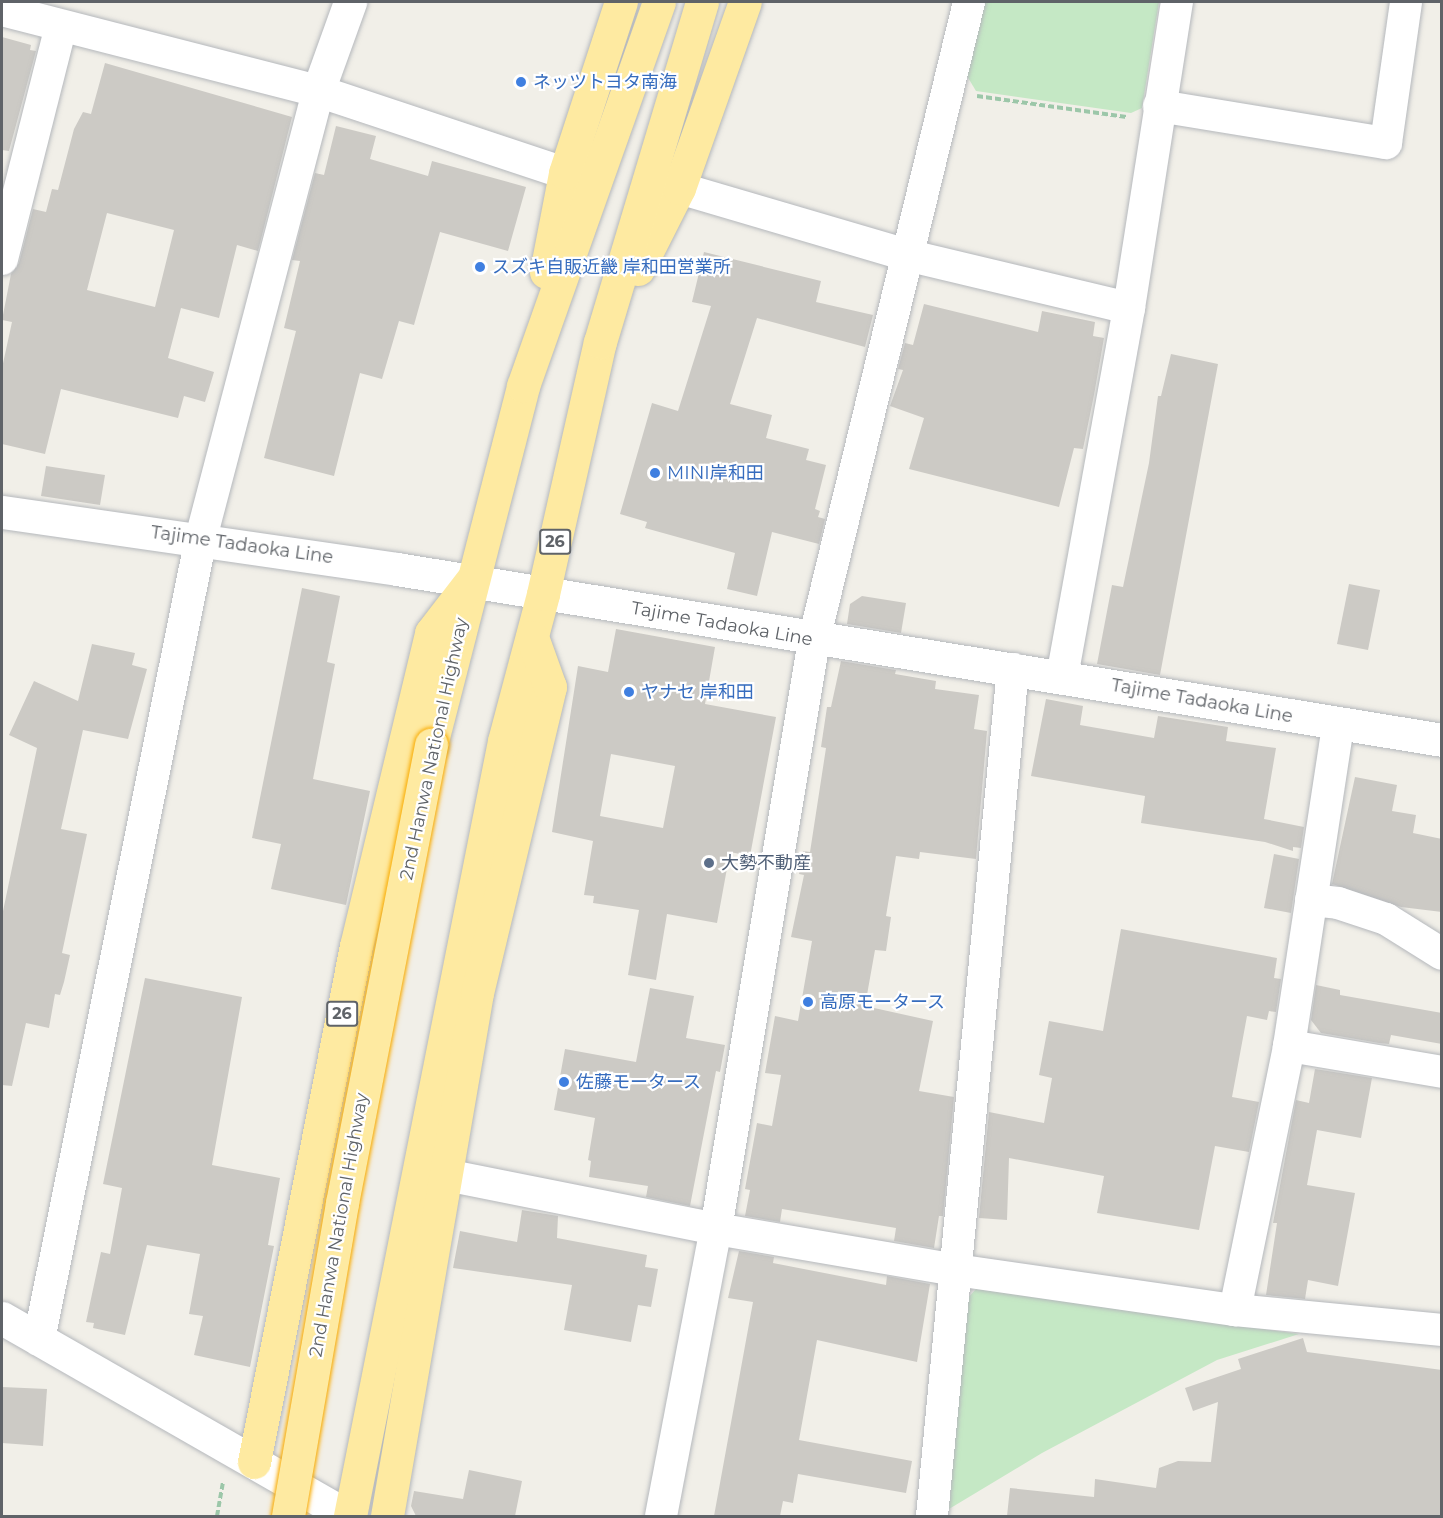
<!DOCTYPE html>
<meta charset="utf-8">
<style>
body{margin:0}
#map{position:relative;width:1443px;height:1518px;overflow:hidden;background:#f1efe8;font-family:Montserrat,"Noto Sans JP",sans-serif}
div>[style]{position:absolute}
.green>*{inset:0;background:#c5e8c5}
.building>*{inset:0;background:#cccac5}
.path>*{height:4px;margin-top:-2px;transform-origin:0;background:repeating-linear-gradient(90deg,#9cc7a9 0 6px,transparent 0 9px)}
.roads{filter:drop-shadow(0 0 2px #b5b8bc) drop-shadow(0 0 2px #b5b8bc)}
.minor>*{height:32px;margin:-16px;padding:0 16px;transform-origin:16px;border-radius:16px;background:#fff}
.tertiary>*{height:33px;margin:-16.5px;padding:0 16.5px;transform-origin:16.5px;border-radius:16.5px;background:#fff}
.secondary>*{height:33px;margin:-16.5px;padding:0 16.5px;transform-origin:16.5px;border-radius:16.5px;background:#fff}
.trunk>*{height:33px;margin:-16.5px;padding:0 16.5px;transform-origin:16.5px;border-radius:16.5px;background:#feeaa1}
.bridges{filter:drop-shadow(0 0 2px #f9ab00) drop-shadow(0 0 2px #f9ab00)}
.trunk-bridge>*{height:33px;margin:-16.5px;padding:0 16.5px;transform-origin:16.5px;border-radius:16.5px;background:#feeaa1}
.dots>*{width:16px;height:16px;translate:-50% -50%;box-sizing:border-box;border:3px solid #fff;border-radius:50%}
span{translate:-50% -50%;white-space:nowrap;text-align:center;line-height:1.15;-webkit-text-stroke:4.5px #fff;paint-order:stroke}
.shield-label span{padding:2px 4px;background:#fff;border:2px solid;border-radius:4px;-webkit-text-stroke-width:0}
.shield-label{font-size:16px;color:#5f6368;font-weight:700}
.shop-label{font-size:18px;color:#366cbe}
.left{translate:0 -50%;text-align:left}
.street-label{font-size:18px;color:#5f6368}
.service-label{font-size:18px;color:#4e5e75}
.frame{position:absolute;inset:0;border:3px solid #5f6368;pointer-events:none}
</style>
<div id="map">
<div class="green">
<div style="clip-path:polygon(985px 2px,1159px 2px,1142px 108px,1131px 113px,976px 91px,967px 76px)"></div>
<div style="clip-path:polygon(976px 1289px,1299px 1334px,1217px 1360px,1042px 1453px,949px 1509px,967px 1299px)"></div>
</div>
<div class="building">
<div style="clip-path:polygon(2px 37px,31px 45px,30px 50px,36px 51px,9px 151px,2px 150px)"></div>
<div style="clip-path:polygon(evenodd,105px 63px,292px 117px,258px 251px,237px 245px,219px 318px,181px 308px,168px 358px,214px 372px,205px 402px,184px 396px,178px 418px,61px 389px,45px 454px,2px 444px,2px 368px,12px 322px,2px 320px,11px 274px,19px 263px,33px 209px,46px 212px,52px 189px,58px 190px,74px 129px,83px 112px,91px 114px,105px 63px,107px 213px,174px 230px,155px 307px,87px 290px,107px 213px)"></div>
<div style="clip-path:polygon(336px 126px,376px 136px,370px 159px,428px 176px,432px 161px,526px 187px,508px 251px,440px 232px,414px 325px,399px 321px,382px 379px,360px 373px,334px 476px,264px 458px,296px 331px,284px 328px,300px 261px,292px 260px,315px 173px,324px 175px)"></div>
<div style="clip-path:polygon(704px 252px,821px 281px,816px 302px,873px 315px,865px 347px,757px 318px,730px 404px,772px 415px,766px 438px,809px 449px,806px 460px,826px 465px,815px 509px,820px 511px,818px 517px,825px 519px,819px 544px,772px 532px,757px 596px,727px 589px,735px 553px,645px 528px,647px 522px,620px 514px,652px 403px,678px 411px,711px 306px,692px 302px)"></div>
<div style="clip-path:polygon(924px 304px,1038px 332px,1042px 311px,1095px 322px,1093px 336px,1104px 338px,1094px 395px,1083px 449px,1074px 448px,1059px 507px,909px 469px,924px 418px,890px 406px,903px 370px,898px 369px,905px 343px,913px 345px)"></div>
<div style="clip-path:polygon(1171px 354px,1218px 364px,1160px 675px,1097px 664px,1112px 585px,1123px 587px,1149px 463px,1158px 396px,1161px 396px)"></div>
<div style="clip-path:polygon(46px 466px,105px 475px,100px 505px,41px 496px)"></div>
<div style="clip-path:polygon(1349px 584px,1380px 590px,1368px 650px,1337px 644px)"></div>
<div style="clip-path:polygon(302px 588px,340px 596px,327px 662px,335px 664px,313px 779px,370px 791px,346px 905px,271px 889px,281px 844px,252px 838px)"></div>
<div style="clip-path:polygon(862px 596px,906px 603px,901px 633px,847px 624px,850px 604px)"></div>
<div style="clip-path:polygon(evenodd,616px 629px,715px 647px,705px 704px,776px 717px,750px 856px,730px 852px,717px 923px,667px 914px,656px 980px,628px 975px,639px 910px,593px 903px,594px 896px,584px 895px,593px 841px,552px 832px,578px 666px,608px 672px,616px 629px,611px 754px,675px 766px,663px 828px,600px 816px,611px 754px)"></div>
<div style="clip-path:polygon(92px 644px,135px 653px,132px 665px,147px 669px,128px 739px,83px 730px,61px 829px,87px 834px,62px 953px,70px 955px,64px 982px,60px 995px,55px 994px,49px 1028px,26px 1023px,12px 1086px,2px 1085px,2px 916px,37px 748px,9px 735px,34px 681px,78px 701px)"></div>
<div style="clip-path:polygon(841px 661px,896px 670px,895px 674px,936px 681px,935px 689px,979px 695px,974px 729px,987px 731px,976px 859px,920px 852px,919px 859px,896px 856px,886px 916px,891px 917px,886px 951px,875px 950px,865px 1006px,933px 1021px,919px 1091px,954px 1097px,943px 1216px,939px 1216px,934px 1248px,894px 1241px,896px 1228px,782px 1209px,780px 1222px,745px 1216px,750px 1190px,745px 1189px,757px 1123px,772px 1126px,781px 1075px,765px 1073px,775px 1016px,798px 1021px,812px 941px,791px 937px,804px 875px,799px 874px,803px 851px,810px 852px,826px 748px,821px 747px,827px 707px,831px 707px)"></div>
<div style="clip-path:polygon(1046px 699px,1083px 706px,1080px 725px,1154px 738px,1158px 716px,1228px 727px,1226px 741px,1276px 748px,1264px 819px,1304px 827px,1301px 848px,1293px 847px,1293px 851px,1265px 842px,1141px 823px,1145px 796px,1031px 776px)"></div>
<div style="clip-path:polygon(1355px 777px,1397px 785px,1392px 811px,1416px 815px,1413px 833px,1442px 839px,1442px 912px,1401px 907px,1332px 884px)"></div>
<div style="clip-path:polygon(1274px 854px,1299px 859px,1291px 913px,1264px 908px)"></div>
<div style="clip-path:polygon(1121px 929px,1277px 958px,1274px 978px,1281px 979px,1276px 1012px,1269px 1011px,1267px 1020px,1247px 1016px,1232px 1097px,1259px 1102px,1249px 1152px,1215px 1146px,1199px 1230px,1097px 1213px,1104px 1176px,1009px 1158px,1007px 1220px,979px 1218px,989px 1112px,1044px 1123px,1052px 1078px,1039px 1075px,1049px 1021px,1103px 1031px)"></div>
<div style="clip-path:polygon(145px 978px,242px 997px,212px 1165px,280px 1178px,268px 1245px,274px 1246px,250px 1367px,194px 1355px,203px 1316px,189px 1314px,200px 1254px,147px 1245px,125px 1335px,93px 1328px,94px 1323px,86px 1322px,101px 1252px,110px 1254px,122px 1188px,103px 1184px)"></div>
<div style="clip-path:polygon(1316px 985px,1340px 990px,1340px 995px,1442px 1013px,1442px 1044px,1391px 1035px,1389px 1044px,1379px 1043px,1321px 1033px,1311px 1020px)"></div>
<div style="clip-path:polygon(650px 988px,694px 996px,686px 1038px,725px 1045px,720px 1072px,716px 1071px,690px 1206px,646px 1197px,648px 1186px,589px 1177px,591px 1161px,588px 1160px,595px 1118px,554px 1110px,565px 1049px,636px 1062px)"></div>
<div style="clip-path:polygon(1315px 1069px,1372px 1078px,1361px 1138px,1317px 1130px,1307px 1185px,1355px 1193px,1338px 1286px,1308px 1280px,1305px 1299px,1266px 1295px,1277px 1223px,1273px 1223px,1296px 1100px,1309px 1103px)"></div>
<div style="clip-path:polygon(522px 1210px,558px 1216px,557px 1238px,647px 1255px,645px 1267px,658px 1269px,651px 1307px,638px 1305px,631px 1342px,564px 1330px,572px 1285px,453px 1268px,460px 1231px,517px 1242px)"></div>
<div style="clip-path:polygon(739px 1251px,774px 1257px,773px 1263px,886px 1285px,887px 1276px,930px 1284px,917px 1362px,817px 1340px,799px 1440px,912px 1461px,906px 1493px,798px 1474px,793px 1503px,783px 1501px,780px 1516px,714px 1516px,753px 1302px,728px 1298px)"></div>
<div style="clip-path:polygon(1303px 1338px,1307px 1352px,1442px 1370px,1442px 1516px,1007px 1516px,1010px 1488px,1094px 1497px,1095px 1479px,1156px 1488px,1159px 1468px,1178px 1461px,1211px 1462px,1218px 1402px,1193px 1411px,1185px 1388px,1241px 1369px,1238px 1359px)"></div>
<div style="clip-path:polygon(2px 1387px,47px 1389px,43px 1446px,2px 1443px)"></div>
<div style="clip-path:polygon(469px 1470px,522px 1481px,515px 1516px,416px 1516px,411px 1506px,414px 1491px,463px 1499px)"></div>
</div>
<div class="path">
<div style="left:977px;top:96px;width:151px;rotate:8deg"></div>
<div style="left:217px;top:1516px;width:35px;rotate:-80deg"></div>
</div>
<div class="roads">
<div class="minor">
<div style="left:2px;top:10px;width:326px;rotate:14.4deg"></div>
<div style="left:318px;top:91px;width:260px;rotate:18.4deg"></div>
<div style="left:1159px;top:106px;width:230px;rotate:9.3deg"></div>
<div style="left:1386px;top:143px;width:142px;rotate:-81.9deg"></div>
<div style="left:679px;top:188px;width:237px;rotate:16.4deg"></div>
<div style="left:906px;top:255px;width:229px;rotate:13.4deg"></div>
<div style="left:2px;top:259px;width:240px;rotate:-75.8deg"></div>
<div style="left:1062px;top:677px;width:375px;rotate:-79.7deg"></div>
<div style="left:1129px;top:308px;width:310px;rotate:-81.1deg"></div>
<div style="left:1311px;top:900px;width:27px;rotate:6deg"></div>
<div style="left:1338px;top:903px;width:51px;rotate:18.4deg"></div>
<div style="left:1386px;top:919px;width:66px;rotate:32deg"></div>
<div style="left:1289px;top:1046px;width:155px;rotate:9.6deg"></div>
<div style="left:446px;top:1175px;width:275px;rotate:11.3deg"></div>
<div style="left:716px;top:1229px;width:243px;rotate:9.7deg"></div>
<div style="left:956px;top:1270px;width:282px;rotate:8.2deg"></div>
<div style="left:1235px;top:1310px;width:208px;rotate:5.5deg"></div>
<div style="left:1235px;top:1310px;width:269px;rotate:-78.4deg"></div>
<div style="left:1289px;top:1046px;width:325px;rotate:-81.3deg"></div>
<div style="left:39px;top:1340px;width:818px;rotate:-78.58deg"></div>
<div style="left:201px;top:538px;width:462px;rotate:-75.3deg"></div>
<div style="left:661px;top:1516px;width:292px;rotate:-79.2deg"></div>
<div style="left:716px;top:1229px;width:597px;rotate:-80.55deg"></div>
<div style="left:814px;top:640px;width:657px;rotate:-76.34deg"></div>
<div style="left:932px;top:1516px;width:851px;rotate:-84.54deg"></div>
</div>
<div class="tertiary">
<div style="left:318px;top:91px;width:95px;rotate:-70.2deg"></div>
<div style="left:2px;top:1318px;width:399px;rotate:29.8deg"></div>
</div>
<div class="secondary">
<div style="left:2px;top:512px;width:399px;rotate:8.2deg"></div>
<div style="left:397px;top:569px;width:1059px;rotate:9.29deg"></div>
</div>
<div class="trunk">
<div style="left:638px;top:269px;width:91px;rotate:-63.2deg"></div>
<div style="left:679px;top:188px;width:197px;rotate:-70.5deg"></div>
<div style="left:546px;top:272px;width:101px;rotate:-79.1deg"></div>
<div style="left:565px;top:173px;width:180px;rotate:-71.9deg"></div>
<div style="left:431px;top:745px;width:371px;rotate:-75.6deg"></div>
<div style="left:523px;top:386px;width:407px;rotate:-70.5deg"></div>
<div style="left:254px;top:1462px;width:526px;rotate:-78.82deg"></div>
<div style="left:356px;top:946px;width:322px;rotate:-76.5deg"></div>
<div style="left:431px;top:633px;width:66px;rotate:-52.4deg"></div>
<div style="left:350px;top:1516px;width:790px;rotate:-78.76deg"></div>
<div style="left:504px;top:741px;width:152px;rotate:-75.1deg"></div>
<div style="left:543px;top:594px;width:258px;rotate:-77.3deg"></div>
<div style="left:600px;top:342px;width:355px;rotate:-73.3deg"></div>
<div style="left:387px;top:1516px;width:531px;rotate:-80.24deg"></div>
<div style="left:477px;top:993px;width:315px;rotate:-76.6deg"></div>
<div style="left:550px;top:687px;width:53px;rotate:-109.8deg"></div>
</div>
</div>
<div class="bridges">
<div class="trunk-bridge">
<div style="left:288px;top:1516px;width:318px;rotate:-80.2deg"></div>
<div style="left:342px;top:1203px;width:467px;rotate:-79deg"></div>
</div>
</div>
<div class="dots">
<div style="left:521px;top:82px;background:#3f7fe0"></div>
<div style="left:480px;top:267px;background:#3f7fe0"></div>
<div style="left:655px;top:473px;background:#3f7fe0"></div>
<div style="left:629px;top:692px;background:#3f7fe0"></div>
<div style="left:709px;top:863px;background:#5c6f8a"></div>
<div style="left:808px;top:1002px;background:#3f7fe0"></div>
<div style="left:564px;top:1082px;background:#3f7fe0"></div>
</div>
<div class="shield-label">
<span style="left:555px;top:542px">26</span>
<span style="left:342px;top:1014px">26</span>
</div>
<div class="shop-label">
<span class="left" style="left:533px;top:82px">ネッツトヨタ南海</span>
<span class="left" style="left:492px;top:267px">スズキ自販近畿 岸和田営業所</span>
<span class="left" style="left:667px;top:473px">MINI岸和田</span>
<span class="left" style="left:641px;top:692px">ヤナセ 岸和田</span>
<span class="left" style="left:820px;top:1002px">高原モータース</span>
<span class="left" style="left:576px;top:1082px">佐藤モータース</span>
</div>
<div class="street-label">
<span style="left:242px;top:545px;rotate:8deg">Tajime Tadaoka Line</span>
<span style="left:722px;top:624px;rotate:10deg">Tajime Tadaoka Line</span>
<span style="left:1202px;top:701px;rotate:10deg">Tajime Tadaoka Line</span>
<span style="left:434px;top:749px;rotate:-78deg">2nd Hanwa National Highway</span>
<span style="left:339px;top:1225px;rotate:-80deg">2nd Hanwa National Highway</span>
</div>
<div class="service-label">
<span class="left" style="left:721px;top:863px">大勢不動産</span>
</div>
<div class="frame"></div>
</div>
